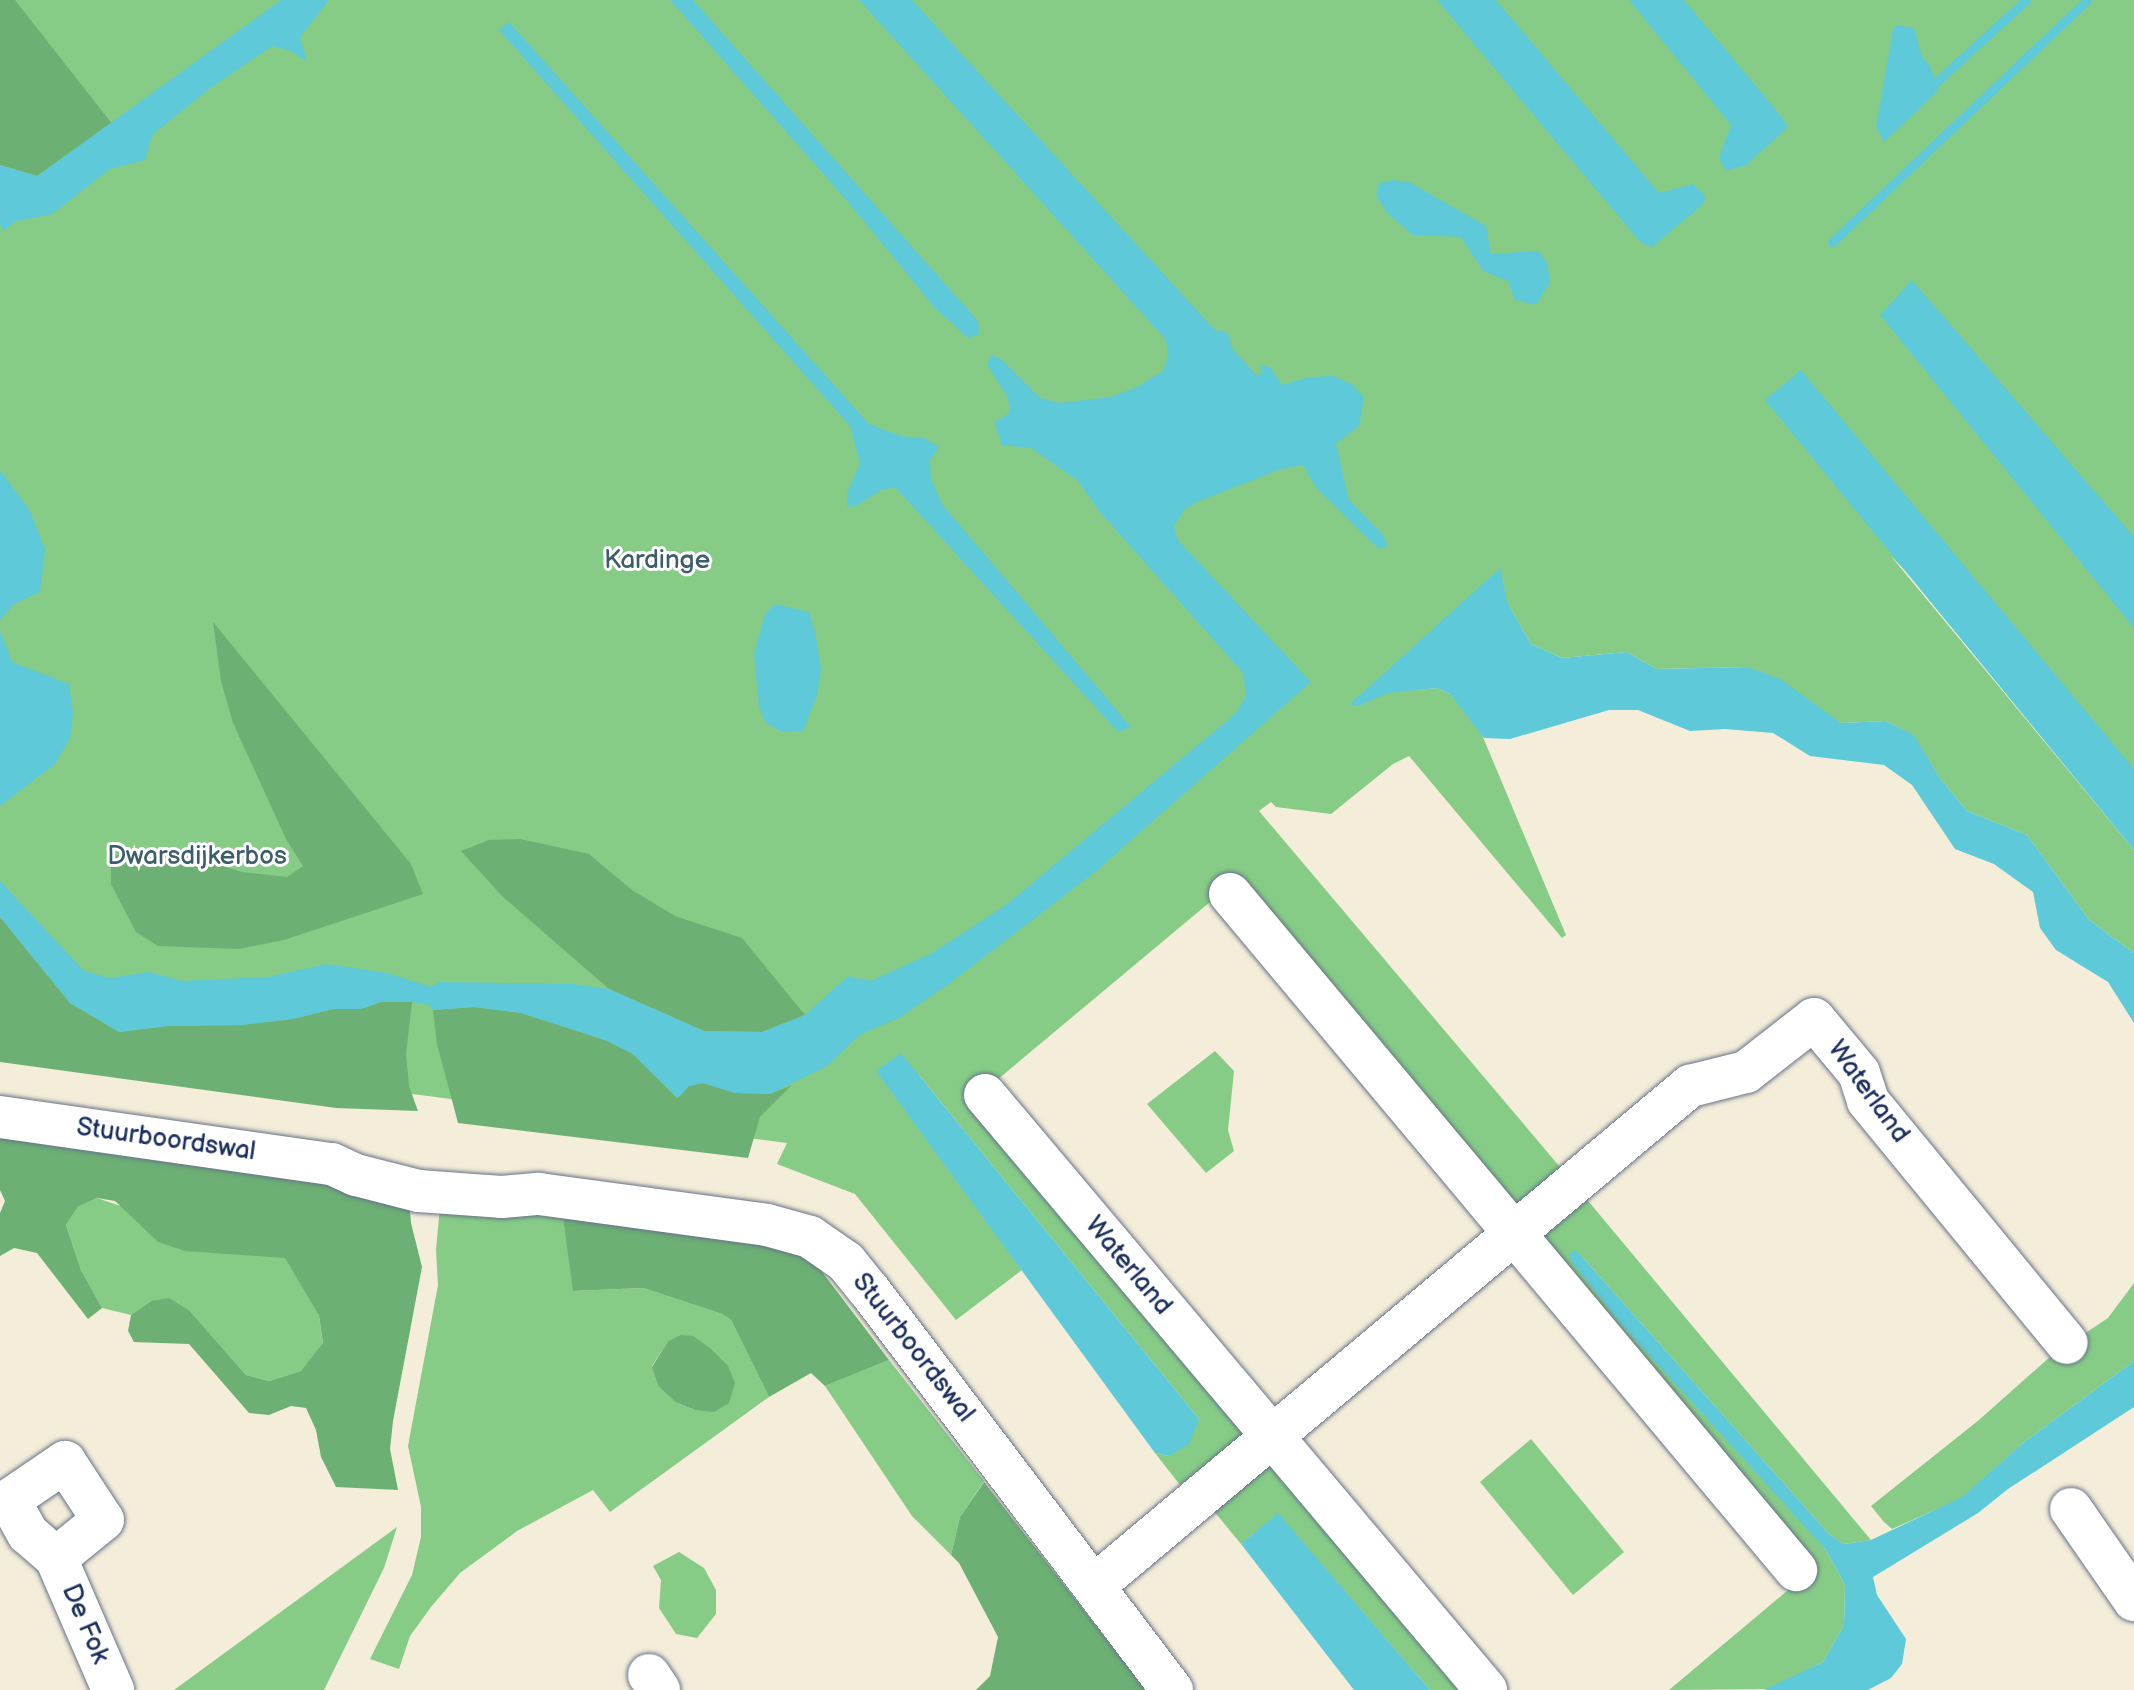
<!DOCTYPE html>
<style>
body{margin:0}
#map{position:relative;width:2134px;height:1690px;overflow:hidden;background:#f3edd9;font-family:"Balsamiq Sans",sans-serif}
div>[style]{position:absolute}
.green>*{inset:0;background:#86cc86}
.forest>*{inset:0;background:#6cb073}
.water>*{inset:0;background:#5ec9d8}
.stream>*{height:9px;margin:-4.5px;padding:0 4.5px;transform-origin:4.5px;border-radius:4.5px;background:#5ec9d8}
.roads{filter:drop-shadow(0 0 2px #677289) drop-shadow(0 0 2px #677289)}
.minor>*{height:42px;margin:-21px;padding:0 21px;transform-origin:21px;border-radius:21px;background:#fff}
span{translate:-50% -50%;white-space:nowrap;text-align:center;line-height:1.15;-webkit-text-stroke:6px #fff;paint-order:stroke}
.park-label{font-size:26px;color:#3b5e6a}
.street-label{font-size:26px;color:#1b2f5e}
</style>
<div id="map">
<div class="green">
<div style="clip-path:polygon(0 0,2134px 0,2134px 808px,1890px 555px,2134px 850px,2134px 953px,2089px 920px,2027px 835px,1967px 811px,1939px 777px,1913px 735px,1886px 721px,1841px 723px,1748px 667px,1656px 669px,1627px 652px,1562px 658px,1531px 644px,1508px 604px,1415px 690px,1437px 688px,1450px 694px,1480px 730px,1566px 935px,1562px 938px,1409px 756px,1393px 764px,1331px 814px,1276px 807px,1271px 802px,1259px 811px,1565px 1173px,1516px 1213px,1228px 887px,973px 1100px,1251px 1428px,1180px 1485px,1155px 1453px,1169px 1456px,1199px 1419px,919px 1075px,894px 1095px,1022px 1270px,956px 1320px,855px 1194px,777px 1164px,787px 1143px,0 1040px)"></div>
<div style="clip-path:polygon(1215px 1051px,1234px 1071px,1228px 1130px,1234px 1151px,1206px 1173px,1147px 1104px)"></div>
<div style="clip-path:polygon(evenodd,441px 1196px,562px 1211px,574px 1291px,643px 1288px,722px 1314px,731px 1320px,769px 1397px,610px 1512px,593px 1490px,517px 1531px,460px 1573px,431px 1607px,410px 1636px,399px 1669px,370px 1659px,412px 1575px,421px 1537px,421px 1507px,408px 1446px,438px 1285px,436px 1250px,441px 1196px,680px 1335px,695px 1410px,675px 1402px,658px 1386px,652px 1366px,668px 1341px,680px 1335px)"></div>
<div style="clip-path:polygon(1584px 1196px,1871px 1540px,1844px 1544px,1829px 1534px,1576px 1250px,1826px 1550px,1845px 1585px,1844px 1625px,1823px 1662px,1769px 1689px,1669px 1690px,1806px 1575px,1535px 1236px)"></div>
<div style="clip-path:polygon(97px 1198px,258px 1253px,285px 1257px,319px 1316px,323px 1344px,314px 1358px,301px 1371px,269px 1381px,246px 1375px,190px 1311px,151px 1301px,131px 1315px,102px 1308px,81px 1270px,66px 1225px,78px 1207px)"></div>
<div style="clip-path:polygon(2134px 1283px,2134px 1361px,2023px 1443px,1962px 1498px,1892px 1529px,1884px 1522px,1871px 1506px,1979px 1420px,2051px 1356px,2108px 1318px)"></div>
<div style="clip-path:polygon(889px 1360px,984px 1481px,960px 1517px,951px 1555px,912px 1516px,825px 1386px)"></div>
<div style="clip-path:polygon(1531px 1439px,1624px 1552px,1573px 1595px,1480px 1482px)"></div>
<div style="clip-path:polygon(1272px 1452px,1475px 1690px,1430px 1690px,1278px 1514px,1241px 1544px,1208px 1504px)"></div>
<div style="clip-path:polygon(397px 1527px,384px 1568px,324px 1690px,174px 1690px)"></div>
<div style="clip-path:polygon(679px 1552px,704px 1568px,716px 1590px,716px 1614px,697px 1638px,676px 1634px,659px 1608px,661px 1580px,653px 1566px)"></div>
</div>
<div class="forest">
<div style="clip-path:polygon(0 0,15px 0,113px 125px,37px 176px,0 165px)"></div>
<div style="clip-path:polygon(213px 622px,411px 864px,423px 894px,284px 940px,239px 949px,158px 946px,136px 932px,111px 884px,111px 857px,138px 850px,179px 853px,242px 872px,287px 877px,303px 866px,286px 839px,233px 723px,221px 681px)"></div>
<div style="clip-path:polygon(520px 839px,589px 854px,632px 890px,675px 916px,742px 938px,805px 1015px,762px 1032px,704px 1031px,609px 989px,503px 897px,461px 851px,489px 840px)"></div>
<div style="clip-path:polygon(0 917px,70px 1003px,119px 1032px,168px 1026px,242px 1025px,293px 1019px,333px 1009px,361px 1009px,381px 1002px,412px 1002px,406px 1054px,409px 1086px,418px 1111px,336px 1108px,0 1062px)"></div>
<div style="clip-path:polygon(474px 1007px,521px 1013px,605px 1040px,633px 1054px,677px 1098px,689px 1086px,703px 1083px,735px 1093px,770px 1094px,792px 1085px,760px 1117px,748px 1158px,458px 1123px,437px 1044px,433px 1010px)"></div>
<div style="clip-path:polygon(0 1136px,326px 1180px,409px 1197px,411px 1223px,422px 1267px,393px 1421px,390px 1449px,398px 1490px,336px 1487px,321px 1457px,316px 1430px,306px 1408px,291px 1406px,269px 1415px,249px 1413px,189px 1344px,134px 1342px,128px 1331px,131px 1315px,151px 1301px,169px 1298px,190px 1311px,246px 1375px,269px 1381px,301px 1371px,323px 1343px,319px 1316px,285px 1258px,185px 1251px,158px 1242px,115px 1201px,97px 1198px,78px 1207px,66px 1225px,81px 1270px,102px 1308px,88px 1319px,37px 1253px,14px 1248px,0 1256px,0 1213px,5px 1201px,0 1190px)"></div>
<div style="clip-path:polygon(562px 1211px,749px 1234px,810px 1256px,889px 1360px,825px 1386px,811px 1373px,769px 1397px,731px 1320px,722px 1314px,643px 1288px,573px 1291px)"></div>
<div style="clip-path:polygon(680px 1335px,693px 1336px,711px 1349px,728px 1366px,735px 1383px,729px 1403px,714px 1412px,695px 1410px,675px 1402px,658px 1386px,652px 1367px,668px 1341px)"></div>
<div style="clip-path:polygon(984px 1482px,1146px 1690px,976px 1690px,990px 1676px,998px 1637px,959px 1563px,951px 1555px,960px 1517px)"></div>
</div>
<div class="water">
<div style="clip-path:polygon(281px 0,329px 0,300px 37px,307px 62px,291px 51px,272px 46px,209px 89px,152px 135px,145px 160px,110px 169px,52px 214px,16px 221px,3px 231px,0 224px,0 165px,37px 176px)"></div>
<div style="clip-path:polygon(670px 0,693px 0,978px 321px,979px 334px,968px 338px,935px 308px,848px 202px)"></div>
<div style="clip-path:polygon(859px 0,912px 0,1215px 330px,1228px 333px,1232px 348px,1257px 376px,1261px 373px,1260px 365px,1270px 367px,1282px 385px,1309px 377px,1333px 376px,1352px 384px,1364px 397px,1359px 426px,1336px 444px,1349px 500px,1384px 536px,1387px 546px,1379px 549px,1317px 489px,1303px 465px,1281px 469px,1197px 502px,1185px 509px,1174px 526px,1177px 539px,1311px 682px,1095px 872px,950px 983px,899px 1018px,861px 1034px,827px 1066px,770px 1094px,735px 1093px,703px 1083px,689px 1086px,678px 1098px,633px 1054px,605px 1040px,521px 1013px,474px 1007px,433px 1010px,430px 1005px,412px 1002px,381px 1002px,361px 1009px,333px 1009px,293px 1019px,242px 1025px,168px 1026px,119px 1032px,70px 1003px,0 917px,0 881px,84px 971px,109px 978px,148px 972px,182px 981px,267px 977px,327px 964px,387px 973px,431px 987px,438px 982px,572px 984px,609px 989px,704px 1031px,762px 1032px,805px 1015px,848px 976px,871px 981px,932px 953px,1006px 905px,1236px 713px,1246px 696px,1243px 673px,1099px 511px,1078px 481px,1031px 448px,1002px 445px,994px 422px,1008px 414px,1010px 407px,1006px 394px,987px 365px,991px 355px,1001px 359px,1040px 398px,1060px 403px,1110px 397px,1137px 387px,1163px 371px,1168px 357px,1166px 340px)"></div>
<div style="clip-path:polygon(1437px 0,1496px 0,1659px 193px,1693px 184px,1706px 197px,1702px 205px,1652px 247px,1641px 243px)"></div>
<div style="clip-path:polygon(1629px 0,1684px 0,1771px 104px,1787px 124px,1786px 129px,1746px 165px,1726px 171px,1719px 158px,1731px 125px)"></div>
<div style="clip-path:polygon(509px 22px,869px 424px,901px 436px,924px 438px,939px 447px,930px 461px,931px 480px,942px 504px,1131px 727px,1118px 732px,896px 488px,883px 489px,856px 506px,847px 507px,847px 493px,860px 464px,850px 426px,499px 30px)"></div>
<div style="clip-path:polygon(1897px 25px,1914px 28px,1922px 57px,1930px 66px,1938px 91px,1884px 142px,1876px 127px,1893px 29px)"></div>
<div style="clip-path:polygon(1392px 180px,1409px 182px,1486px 226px,1491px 254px,1538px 251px,1547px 262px,1550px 282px,1536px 305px,1515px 300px,1508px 281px,1483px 271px,1461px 237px,1413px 235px,1389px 215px,1376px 196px,1379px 183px)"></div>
<div style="clip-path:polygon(1912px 280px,2134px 537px,2134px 628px,1880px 315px)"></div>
<div style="clip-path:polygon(1801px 370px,2134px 769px,2134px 850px,1765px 400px)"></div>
<div style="clip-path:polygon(0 470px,30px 511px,45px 549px,40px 592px,14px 604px,0 620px)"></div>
<div style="clip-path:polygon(1500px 568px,1507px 602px,1531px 644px,1562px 658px,1627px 652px,1656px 669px,1748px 667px,1780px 679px,1841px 723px,1886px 721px,1914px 735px,1939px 777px,1967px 811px,2027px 835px,2089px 920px,2134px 953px,2134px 1023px,2108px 982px,2056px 950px,2040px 928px,2033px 892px,1994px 864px,1955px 849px,1912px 785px,1884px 765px,1810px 756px,1773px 733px,1725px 729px,1690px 731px,1638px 710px,1609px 710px,1510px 739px,1484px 738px,1450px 694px,1437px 688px,1388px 693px,1358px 706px,1350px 704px)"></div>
<div style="clip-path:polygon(775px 604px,809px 612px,816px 636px,821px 670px,817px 695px,803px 731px,782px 732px,766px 723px,759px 707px,754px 654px,765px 614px)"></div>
<div style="clip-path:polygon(0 631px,12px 662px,69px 684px,73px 713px,70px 738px,55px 764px,0 806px)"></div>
<div style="clip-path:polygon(901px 1053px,1199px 1419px,1189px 1444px,1169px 1456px,1155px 1453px,876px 1071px)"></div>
<div style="clip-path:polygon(1576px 1250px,1829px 1534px,1844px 1544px,1871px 1540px,1962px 1497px,2023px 1443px,2134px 1361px,2134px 1407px,2008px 1489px,1978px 1513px,1873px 1577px,1877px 1595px,1906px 1639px,1902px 1664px,1891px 1678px,1868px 1690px,1764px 1690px,1823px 1662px,1844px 1625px,1845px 1585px,1826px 1550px,1623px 1326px,1572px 1262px,1569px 1254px)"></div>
<div style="clip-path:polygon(1278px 1513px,1430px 1690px,1354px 1690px,1241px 1544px)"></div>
</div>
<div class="stream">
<div style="left:1935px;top:83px;width:123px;rotate:-42.4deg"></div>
<div style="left:1832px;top:242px;width:352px;rotate:-43.5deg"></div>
</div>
<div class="roads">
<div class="minor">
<div style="left:1230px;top:894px;width:882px;rotate:50.06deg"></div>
<div style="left:985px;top:1095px;width:778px;rotate:49.9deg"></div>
<div style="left:0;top:1117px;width:335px;rotate:8.1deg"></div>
<div style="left:332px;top:1164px;width:26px;rotate:25deg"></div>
<div style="left:356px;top:1175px;width:65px;rotate:14.3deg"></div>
<div style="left:419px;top:1191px;width:83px;rotate:4.1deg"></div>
<div style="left:502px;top:1197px;width:37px;rotate:-5deg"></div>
<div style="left:539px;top:1194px;width:230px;rotate:7.7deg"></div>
<div style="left:767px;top:1225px;width:45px;rotate:15.6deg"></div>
<div style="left:810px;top:1237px;width:44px;rotate:34.8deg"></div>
<div style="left:846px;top:1262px;width:36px;rotate:51deg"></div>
<div style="left:869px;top:1290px;width:502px;rotate:52.86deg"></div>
<div style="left:65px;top:1462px;width:69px;rotate:56.8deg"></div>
<div style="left:103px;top:1520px;width:60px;rotate:141deg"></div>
<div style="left:56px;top:1558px;width:37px;rotate:-139deg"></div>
<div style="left:28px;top:1534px;width:39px;rotate:-119deg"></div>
<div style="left:9px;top:1500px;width:68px;rotate:-34.2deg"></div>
<div style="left:2071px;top:1509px;width:111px;rotate:55.3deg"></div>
<div style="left:56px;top:1558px;width:144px;rotate:66.6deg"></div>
<div style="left:1095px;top:1585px;width:777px;rotate:-39.99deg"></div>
<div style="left:1690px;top:1086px;width:58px;rotate:-14deg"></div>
<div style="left:1746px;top:1072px;width:86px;rotate:-37.9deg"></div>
<div style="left:1814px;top:1019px;width:70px;rotate:50.2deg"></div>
<div style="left:1859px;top:1073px;width:29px;rotate:72deg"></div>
<div style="left:1868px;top:1101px;width:313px;rotate:50.6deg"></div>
<div style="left:649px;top:1675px;width:18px;rotate:56deg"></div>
</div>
</div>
<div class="park-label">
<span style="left:657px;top:561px">Kardinge</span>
<span style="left:197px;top:857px">Dwarsdijkerbos</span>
</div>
<div class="street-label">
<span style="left:1868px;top:1092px;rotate:54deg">Waterland</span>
<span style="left:166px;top:1140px;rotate:8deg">Stuurboordswal</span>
<span style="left:1128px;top:1266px;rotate:50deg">Waterland</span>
<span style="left:913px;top:1348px;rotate:52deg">Stuurboordswal</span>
<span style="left:85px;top:1624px;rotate:67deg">De Fok</span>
</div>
</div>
